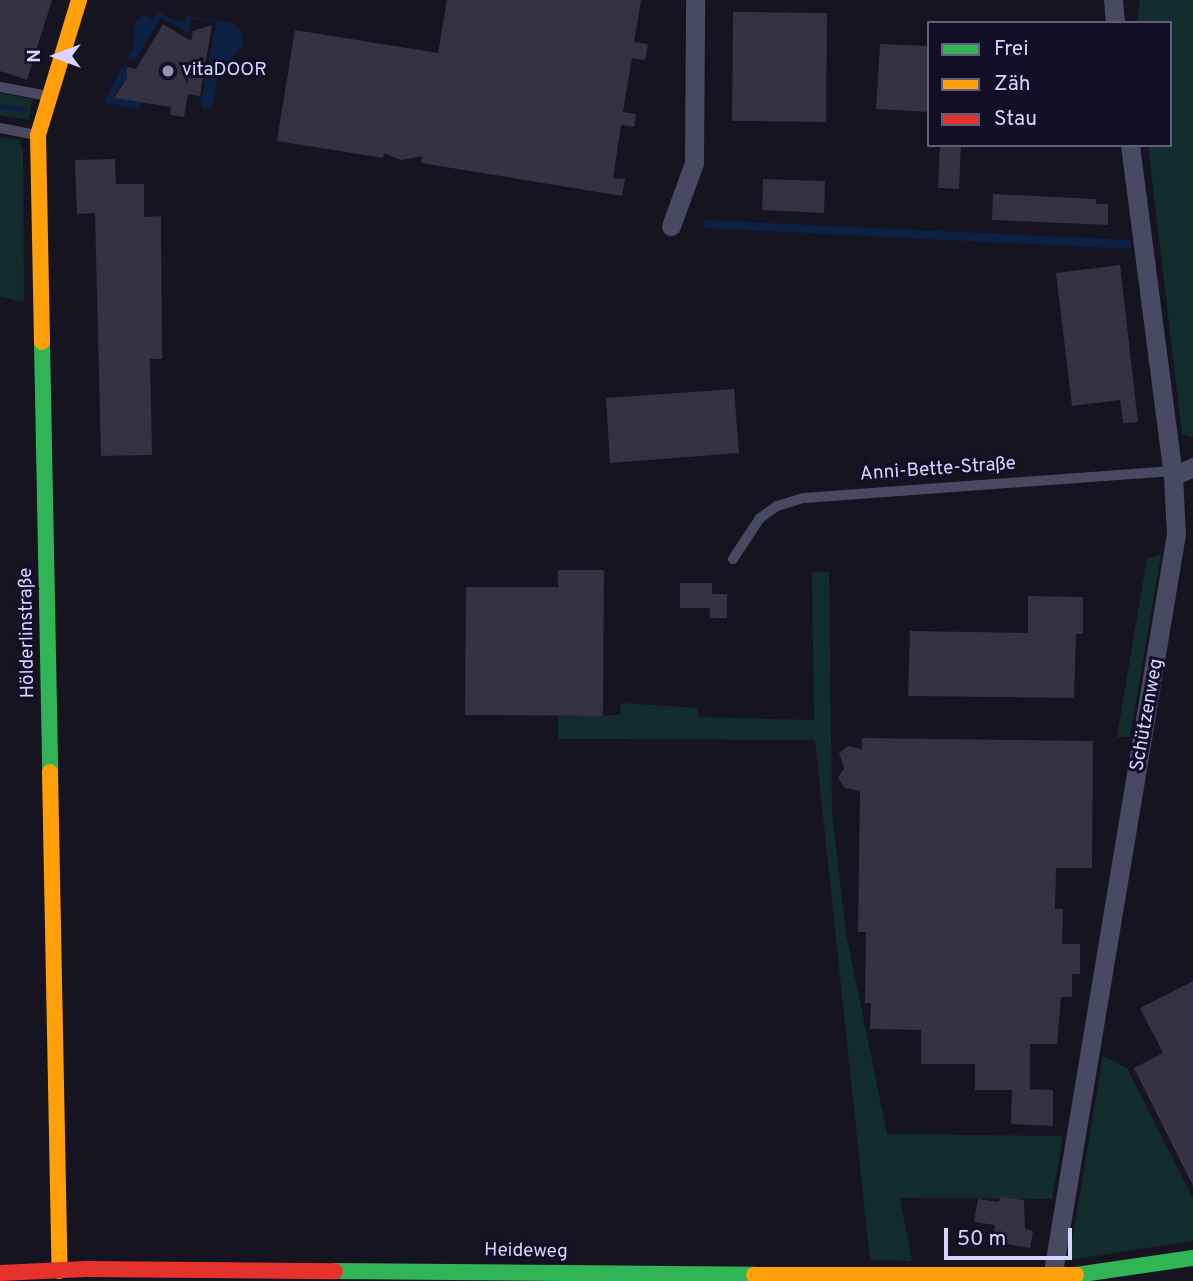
<!DOCTYPE html>
<meta charset="utf-8">
<style>
body{margin:0}
#map{position:relative;width:1193px;height:1281px;overflow:hidden;background:#161421;font-family:Overpass,sans-serif}
div>[style]{position:absolute}
.green>*{inset:0;background:#132c2d}
.water>*{inset:0;background:#0d2144}
.stream>*{height:5px;margin:-2.5px;padding:0 2.5px;transform-origin:2.5px;border-radius:2.5px;background:#0d2144}
.building>*{inset:0;background:#343243}
.lane>*{height:10px;margin:-5px;padding:0 5px;transform-origin:5px;border-radius:5px;background:#4a4962}
.street>*{height:19px;margin:-9.5px;padding:0 9.5px;transform-origin:9.5px;border-radius:9.5px;background:#4a4962}
.fast>*{height:16px;margin:-8px;padding:0 8px;transform-origin:8px;border-radius:8px;background:#30b455}
.slow>*{height:16px;margin:-8px;padding:0 8px;transform-origin:8px;border-radius:8px;background:#ff9f0a}
.jam>*{height:16px;margin:-8px;padding:0 8px;transform-origin:8px;border-radius:8px;background:#e5322d}
.dots>*{width:19px;height:19px;translate:-50% -50%;box-sizing:border-box;border:4px solid #130f26;border-radius:50%}
span{translate:-50% -50%;white-space:nowrap;text-align:center;line-height:1.15;-webkit-text-stroke:6px #130f26;paint-order:stroke}
.poi-label{font-size:19px;color:#d9d4ff}
.left{translate:0 -50%;text-align:left}
.street-label{font-size:19px;color:#d9d4ff}
.legend{position:absolute;left:927px;top:21px;width:245px;height:126px;box-sizing:border-box;background:#130f26;border:2px solid #625e7d;margin:0;padding:9px 12px;list-style:none;font-size:21px;color:#d9d4ff}
.legend li{display:flex;align-items:center;gap:14px;height:35px}
.legend b{width:35px;border:2px solid #625e7d}
.north{position:absolute;left:21px;top:21px;width:70px;height:70px;-webkit-text-stroke:5px #130f26;paint-order:stroke;rotate:270deg;font-size:19px;font-weight:700;line-height:28px;text-align:center;color:#d9d4ff}
.north::after{content:'';display:block;margin:auto;width:24px;height:32px;background:#d9d4ff;clip-path:polygon(50% 0,100% 100%,50% 72%,0 100%)}
.scale{position:absolute;left:944px;top:1228px;width:128px;height:32px;box-sizing:border-box;border:4px solid #d9d4ff;border-top:0;padding-left:9px;font-size:21px;line-height:24px;white-space:nowrap;color:#d9d4ff;-webkit-text-stroke:5px #130f26;paint-order:stroke}
</style>
<div id="map">
<div class="green">
<div style="clip-path:polygon(1140px 0,1193px 0,1193px 437px,1182px 434px,1148px 145px,1170px 145px,1170px 23px,1137px 23px)"></div>
<div style="clip-path:polygon(0 93px,32px 99px,29px 120px,0 115px)"></div>
<div style="clip-path:polygon(0 137px,19px 140px,23px 152px,24px 302px,0 297px)"></div>
<div style="clip-path:polygon(1161px 555px,1130px 737px,1117px 737px,1147px 558px)"></div>
<div style="clip-path:polygon(812px 572px,829px 572px,832px 813px,846px 933px,887px 1134px,1063px 1136px,1052px 1199px,900px 1198px,912px 1261px,870px 1260px,815px 740px,558px 739px,558px 716px,620px 715px,621px 703px,698px 708px,698px 717px,814px 720px)"></div>
<div style="clip-path:polygon(1103px 1056px,1127px 1068px,1193px 1198px,1193px 1241px,1069px 1260px)"></div>
</div>
<div class="water">
<div style="clip-path:polygon(157px 11px,175px 21px,185px 22px,187px 16px,232px 23px,241px 31px,243px 45px,219px 73px,211px 109px,203px 109px,200px 103px,217px 22px,191px 18px,188px 33px,161px 17px,135px 60px,127px 59px,133px 49px,136px 21px,144px 16px,153px 19px)"></div>
<div style="clip-path:polygon(122px 67px,132px 70px,114px 97px,141px 102px,140px 110px,104px 102px)"></div>
<div style="clip-path:polygon(705px 220px,1130px 240px,1131px 249px,705px 228px)"></div>
</div>
<div class="stream">
<div style="left:0;top:106px;width:24px;rotate:9deg"></div>
</div>
<div class="building">
<div style="clip-path:polygon(0 0,52px 0,27px 80px,0 71px)"></div>
<div style="clip-path:polygon(447px 0,641px 0,634px 42px,648px 44px,645px 60px,632px 58px,623px 112px,636px 114px,634px 127px,621px 125px,613px 178px,625px 179px,622px 196px,421px 163px,422px 156px,401px 160px,384px 153px,383px 158px,277px 141px,295px 30px,438px 53px)"></div>
<div style="clip-path:polygon(733px 12px,827px 13px,826px 122px,732px 121px)"></div>
<div style="clip-path:polygon(163px 24px,191px 41px,193px 31px,212px 25px,200px 96px,188px 94px,184px 117px,170px 115px,171px 107px,114px 98px,127px 78px,127px 67px,136px 69px)"></div>
<div style="clip-path:polygon(880px 44px,929px 46px,929px 112px,876px 109px)"></div>
<div style="clip-path:polygon(940px 145px,961px 145px,959px 189px,938px 188px)"></div>
<div style="clip-path:polygon(115px 159px,116px 184px,144px 184px,144px 217px,161px 216px,162px 359px,150px 359px,152px 455px,101px 456px,95px 213px,77px 214px,75px 160px)"></div>
<div style="clip-path:polygon(763px 179px,825px 181px,824px 213px,762px 210px)"></div>
<div style="clip-path:polygon(993px 194px,1096px 199px,1096px 204px,1108px 204px,1108px 225px,992px 220px)"></div>
<div style="clip-path:polygon(1120px 265px,1138px 422px,1123px 423px,1120px 400px,1072px 406px,1056px 273px)"></div>
<div style="clip-path:polygon(734px 389px,739px 453px,610px 463px,606px 398px)"></div>
<div style="clip-path:polygon(558px 570px,604px 570px,603px 716px,465px 715px,466px 587px,558px 587px)"></div>
<div style="clip-path:polygon(680px 583px,712px 583px,712px 594px,727px 594px,727px 618px,710px 618px,710px 608px,680px 608px)"></div>
<div style="clip-path:polygon(1028px 596px,1083px 597px,1083px 634px,1076px 634px,1074px 698px,908px 696px,910px 631px,1028px 633px)"></div>
<div style="clip-path:polygon(862px 738px,1093px 741px,1092px 868px,1056px 868px,1055px 909px,1063px 909px,1062px 944px,1080px 944px,1080px 974px,1072px 974px,1072px 997px,1061px 997px,1057px 1044px,1030px 1044px,1030px 1089px,1053px 1090px,1053px 1126px,1011px 1124px,1012px 1090px,975px 1090px,975px 1064px,921px 1064px,921px 1030px,870px 1029px,871px 1003px,865px 1003px,866px 932px,858px 932px,860px 791px,845px 788px,838px 778px,844px 768px,839px 753px,848px 746px,862px 749px)"></div>
<div style="clip-path:polygon(1193px 981px,1193px 1186px,1134px 1068px,1163px 1053px,1140px 1008px)"></div>
<div style="clip-path:polygon(1000px 1197px,1024px 1200px,1025px 1229px,1033px 1231px,1030px 1248px,992px 1242px,995px 1225px,974px 1222px,978px 1199px,999px 1202px)"></div>
</div>
<div class="lane">
<div style="left:0;top:87px;width:49px;rotate:10.6deg"></div>
<div style="left:0;top:128px;width:38px;rotate:11deg"></div>
<div style="left:733px;top:559px;width:49px;rotate:-56.6deg"></div>
<div style="left:760px;top:518px;width:21px;rotate:-35deg"></div>
<div style="left:777px;top:506px;width:28px;rotate:-17deg"></div>
<div style="left:804px;top:498px;width:370px;rotate:-4.2deg"></div>
</div>
<div class="street">
<div style="left:1113px;top:0;width:23px;rotate:85deg"></div>
<div style="left:671px;top:226px;width:67px;rotate:-69.9deg"></div>
<div style="left:694px;top:163px;width:163px;rotate:-89.6deg"></div>
<div style="left:1173px;top:476px;width:22px;rotate:-24deg"></div>
<div style="left:1052px;top:1278px;width:754px;rotate:-80.54deg"></div>
<div style="left:1176px;top:534px;width:58px;rotate:-93deg"></div>
<div style="left:1173px;top:476px;width:334px;rotate:-97.4deg"></div>
</div>
<div class="fast">
<div style="left:42px;top:342px;width:430px;rotate:88.9deg"></div>
<div style="left:335px;top:1271px;width:419px;rotate:0.5deg"></div>
<div style="left:1076px;top:1275px;width:118px;rotate:-8.3deg"></div>
</div>
<div class="slow">
<div style="left:42px;top:342px;width:207px;rotate:-91.1deg"></div>
<div style="left:38px;top:135px;width:141px;rotate:-73.1deg"></div>
<div style="left:50px;top:772px;width:499px;rotate:88.9deg"></div>
<div style="left:754px;top:1275px;width:322px"></div>
</div>
<div class="jam">
<div style="left:0;top:1273px;width:86px;rotate:-2.7deg"></div>
<div style="left:86px;top:1269px;width:249px;rotate:0.5deg"></div>
</div>
<div class="dots">
<div style="left:168px;top:71px;background:#9591b1"></div>
</div>
<div class="poi-label">
<span class="left" style="left:182px;top:71px">vitaDOOR</span>
</div>
<div class="street-label">
<span style="left:938px;top:470px;rotate:-4deg">Anni-Bette-Straße</span>
<span style="left:28px;top:633px;rotate:-91deg">Hölderlinstraße</span>
<span style="left:1148px;top:715px;rotate:-80deg">Schützenweg</span>
<span style="left:526px;top:1252px;rotate:1deg">Heideweg</span>
</div>
<ul class="legend">
<li><b style="height:9px;background:#30b455"></b>Frei</li>
<li><b style="height:9px;background:#ff9f0a"></b>Zäh</li>
<li><b style="height:9px;background:#e5322d"></b>Stau</li>
</ul>
<div class="north">N</div>
<div class="scale">50 m</div>
</div>
